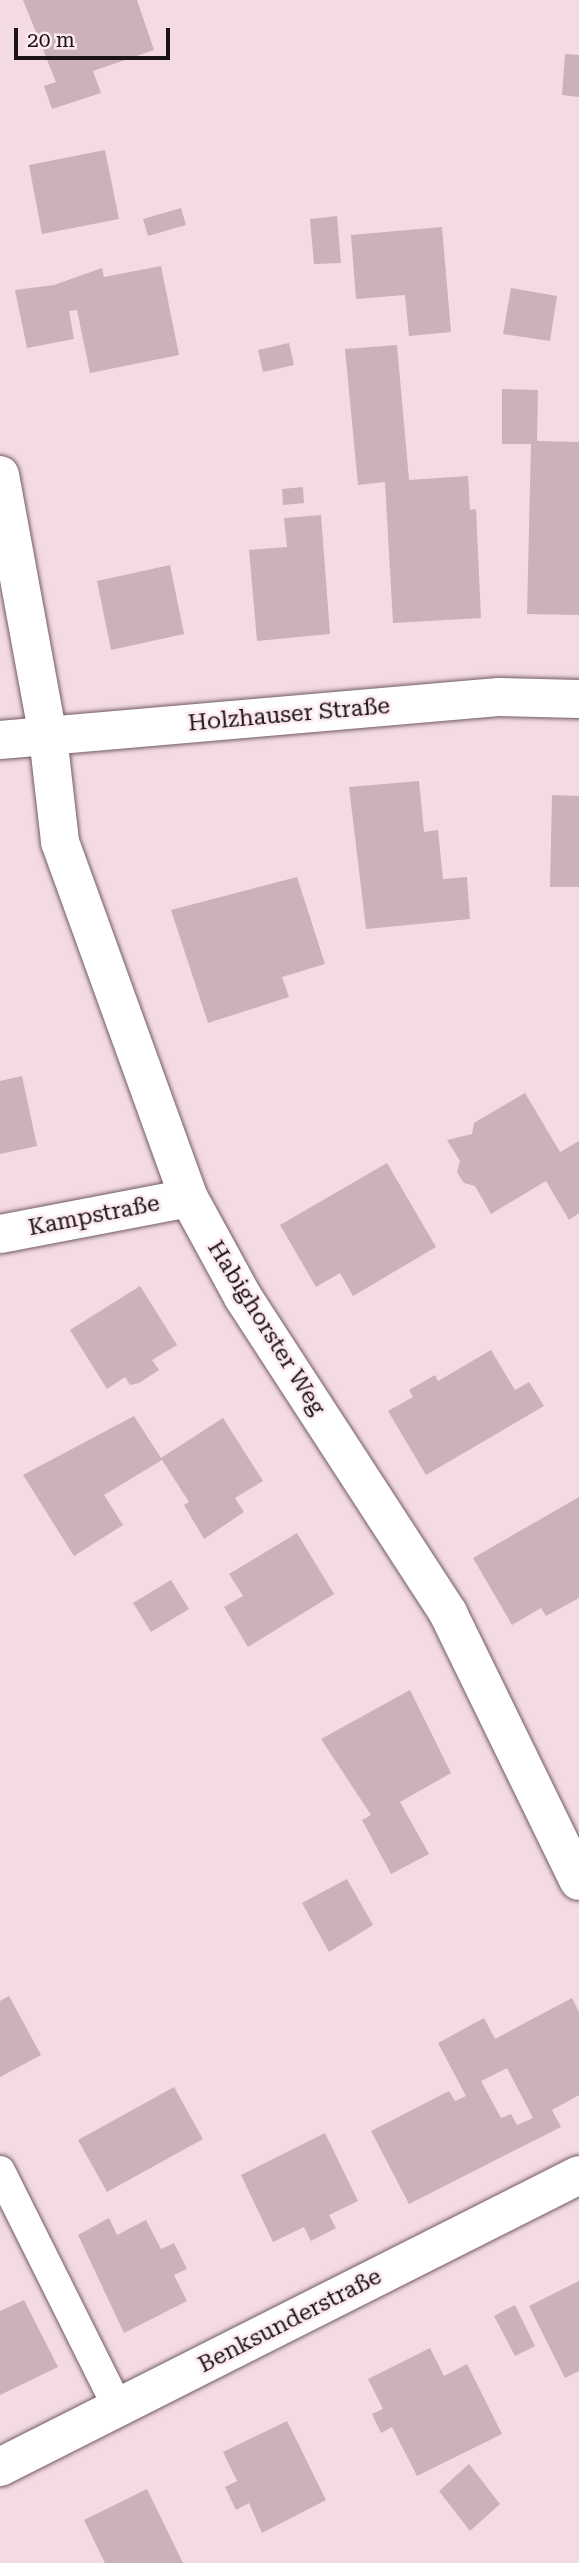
<!DOCTYPE html>
<meta charset="utf-8">
<style>
body{margin:0}
#map{position:relative;width:579px;height:2563px;overflow:hidden;background:#f4dae4;font-family:"Roboto Serif",serif}
div>[style]{position:absolute}
.building>*{inset:0;background:#cab1bb}
.roads{filter:drop-shadow(0 0 2px #725c65) drop-shadow(0 0 2px #725c65)}
.lane>*{height:30px;margin:-15px;padding:0 15px;transform-origin:15px;border-radius:15px;background:#fff}
.street>*{height:38px;margin:-19px;padding:0 19px;transform-origin:19px;border-radius:19px;background:#fff}
.secondary>*{height:38px;margin:-19px;padding:0 19px;transform-origin:19px;border-radius:19px;background:#fff}
span{translate:-50% -50%;white-space:nowrap;text-align:center;line-height:1.15;-webkit-text-stroke:5px #fde9f1;paint-order:stroke}
.street-label{font-size:23px;color:#1b1316}
.scale{position:absolute;left:14px;top:28px;width:156px;height:32px;box-sizing:border-box;border:4px solid #1b1316;border-top:0;padding-left:9px;font-size:21px;line-height:24px;white-space:nowrap;color:#1b1316;-webkit-text-stroke:5px #fde9f1;paint-order:stroke}
</style>
<div id="map">
<div class="building">
<div style="clip-path:polygon(23px 0,137px 0,154px 50px,93px 71px,101px 93px,52px 109px,44px 86px,56px 82px)"></div>
<div style="clip-path:polygon(565px 54px,579px 55px,579px 97px,562px 95px)"></div>
<div style="clip-path:polygon(105px 150px,119px 219px,42px 234px,29px 165px)"></div>
<div style="clip-path:polygon(181px 208px,186px 225px,148px 236px,143px 219px)"></div>
<div style="clip-path:polygon(337px 216px,341px 263px,314px 264px,310px 219px)"></div>
<div style="clip-path:polygon(442px 227px,451px 332px,409px 336px,405px 295px,356px 299px,351px 235px)"></div>
<div style="clip-path:polygon(161px 266px,179px 355px,90px 373px,77px 310px,69px 311px,74px 339px,27px 348px,15px 290px,54px 285px,102px 268px,104px 277px)"></div>
<div style="clip-path:polygon(511px 288px,557px 296px,550px 341px,503px 334px)"></div>
<div style="clip-path:polygon(289px 343px,294px 365px,263px 372px,258px 350px)"></div>
<div style="clip-path:polygon(397px 345px,409px 480px,468px 476px,470px 510px,476px 509px,481px 618px,393px 623px,385px 482px,358px 485px,345px 349px)"></div>
<div style="clip-path:polygon(502px 389px,538px 390px,537px 441px,579px 442px,579px 615px,527px 614px,531px 444px,502px 444px)"></div>
<div style="clip-path:polygon(303px 487px,304px 503px,283px 505px,282px 489px)"></div>
<div style="clip-path:polygon(321px 515px,330px 634px,257px 641px,249px 550px,287px 547px,284px 518px)"></div>
<div style="clip-path:polygon(170px 565px,184px 634px,111px 650px,97px 581px)"></div>
<div style="clip-path:polygon(419px 781px,424px 832px,438px 830px,443px 879px,467px 877px,470px 919px,366px 929px,349px 787px)"></div>
<div style="clip-path:polygon(552px 795px,579px 796px,579px 887px,550px 887px)"></div>
<div style="clip-path:polygon(297px 877px,325px 964px,282px 977px,289px 997px,208px 1023px,171px 910px)"></div>
<div style="clip-path:polygon(22px 1076px,37px 1146px,0 1154px,0 1081px)"></div>
<div style="clip-path:polygon(525px 1093px,560px 1152px,579px 1141px,579px 1213px,569px 1220px,546px 1181px,491px 1214px,475px 1186px,464px 1183px,457px 1172px,460px 1161px,447px 1140px,472px 1134px,474px 1123px)"></div>
<div style="clip-path:polygon(387px 1163px,436px 1247px,353px 1296px,340px 1273px,316px 1287px,280px 1225px)"></div>
<div style="clip-path:polygon(140px 1286px,177px 1345px,152px 1360px,159px 1370px,139px 1383px,130px 1385px,125px 1377px,107px 1389px,70px 1330px)"></div>
<div style="clip-path:polygon(491px 1350px,515px 1390px,529px 1382px,544px 1406px,426px 1475px,388px 1411px,413px 1397px,409px 1390px,435px 1375px,438px 1381px)"></div>
<div style="clip-path:polygon(134px 1416px,161px 1458px,223px 1418px,263px 1481px,235px 1498px,244px 1512px,204px 1539px,184px 1505px,189px 1502px,162px 1460px,104px 1495px,123px 1525px,74px 1556px,23px 1475px)"></div>
<div style="clip-path:polygon(579px 1497px,579px 1598px,546px 1616px,541px 1608px,512px 1625px,473px 1558px)"></div>
<div style="clip-path:polygon(297px 1533px,334px 1594px,248px 1647px,224px 1607px,243px 1596px,229px 1574px)"></div>
<div style="clip-path:polygon(171px 1580px,189px 1609px,151px 1632px,133px 1603px)"></div>
<div style="clip-path:polygon(410px 1690px,451px 1773px,400px 1802px,429px 1854px,391px 1874px,362px 1820px,371px 1815px,321px 1739px)"></div>
<div style="clip-path:polygon(347px 1879px,373px 1925px,329px 1952px,302px 1903px)"></div>
<div style="clip-path:polygon(9px 1996px,41px 2055px,0 2077px,0 2001px)"></div>
<div style="clip-path:polygon(evenodd,572px 1998px,579px 2012px,579px 2095px,552px 2110px,561px 2127px,409px 2204px,371px 2131px,449px 2091px,455px 2101px,466px 2096px,438px 2043px,484px 2018px,495px 2039px,572px 1998px,507px 2068px,533px 2118px,517px 2125px,511px 2114px,501px 2118px,481px 2081px,507px 2068px)"></div>
<div style="clip-path:polygon(174px 2087px,203px 2139px,107px 2192px,78px 2140px)"></div>
<div style="clip-path:polygon(325px 2133px,358px 2201px,329px 2215px,336px 2228px,311px 2241px,304px 2227px,273px 2242px,241px 2175px)"></div>
<div style="clip-path:polygon(109px 2218px,117px 2235px,146px 2220px,161px 2249px,174px 2243px,187px 2269px,174px 2275px,187px 2301px,124px 2333px,78px 2235px)"></div>
<div style="clip-path:polygon(579px 2281px,579px 2371px,565px 2378px,529px 2306px)"></div>
<div style="clip-path:polygon(24px 2300px,58px 2367px,0 2395px,0 2311px)"></div>
<div style="clip-path:polygon(515px 2305px,535px 2346px,515px 2356px,494px 2316px)"></div>
<div style="clip-path:polygon(430px 2348px,444px 2376px,467px 2364px,502px 2434px,417px 2476px,392px 2427px,381px 2433px,372px 2414px,383px 2409px,368px 2379px)"></div>
<div style="clip-path:polygon(287px 2421px,326px 2500px,262px 2533px,249px 2503px,236px 2510px,225px 2487px,237px 2481px,223px 2452px)"></div>
<div style="clip-path:polygon(469px 2464px,500px 2504px,470px 2531px,439px 2491px)"></div>
<div style="clip-path:polygon(147px 2489px,183px 2563px,105px 2563px,84px 2520px)"></div>
</div>
<div class="roads">
<div class="lane">
<div style="left:0;top:2171px;width:265px;rotate:63.5deg"></div>
</div>
<div class="street">
<div style="left:0;top:475px;width:265px;rotate:79.6deg"></div>
<div style="left:0;top:1234px;width:192px;rotate:-10.8deg"></div>
<div style="left:0;top:2467px;width:648px;rotate:-26.76deg"></div>
</div>
<div class="secondary">
<div style="left:48px;top:736px;width:107px;rotate:83.5deg"></div>
<div style="left:60px;top:842px;width:379px;rotate:70.1deg"></div>
<div style="left:189px;top:1198px;width:113px;rotate:61.4deg"></div>
<div style="left:243px;top:1297px;width:377px;rotate:57deg"></div>
<div style="left:448px;top:1613px;width:298px;rotate:64deg"></div>
<div style="left:0;top:740px;width:501px;rotate:-4.93deg"></div>
<div style="left:499px;top:697px;width:80px;rotate:1.4deg"></div>
</div>
</div>
<div class="street-label">
<span style="left:289px;top:715px;rotate:-5deg">Holzhauser Straße</span>
<span style="left:94px;top:1216px;rotate:-11deg">Kampstraße</span>
<span style="left:266px;top:1328px;rotate:58deg">Habighorster Weg</span>
<span style="left:290px;top:2321px;rotate:-27deg">Benksunderstraße</span>
</div>
<div class="scale">20 m</div>
</div>
